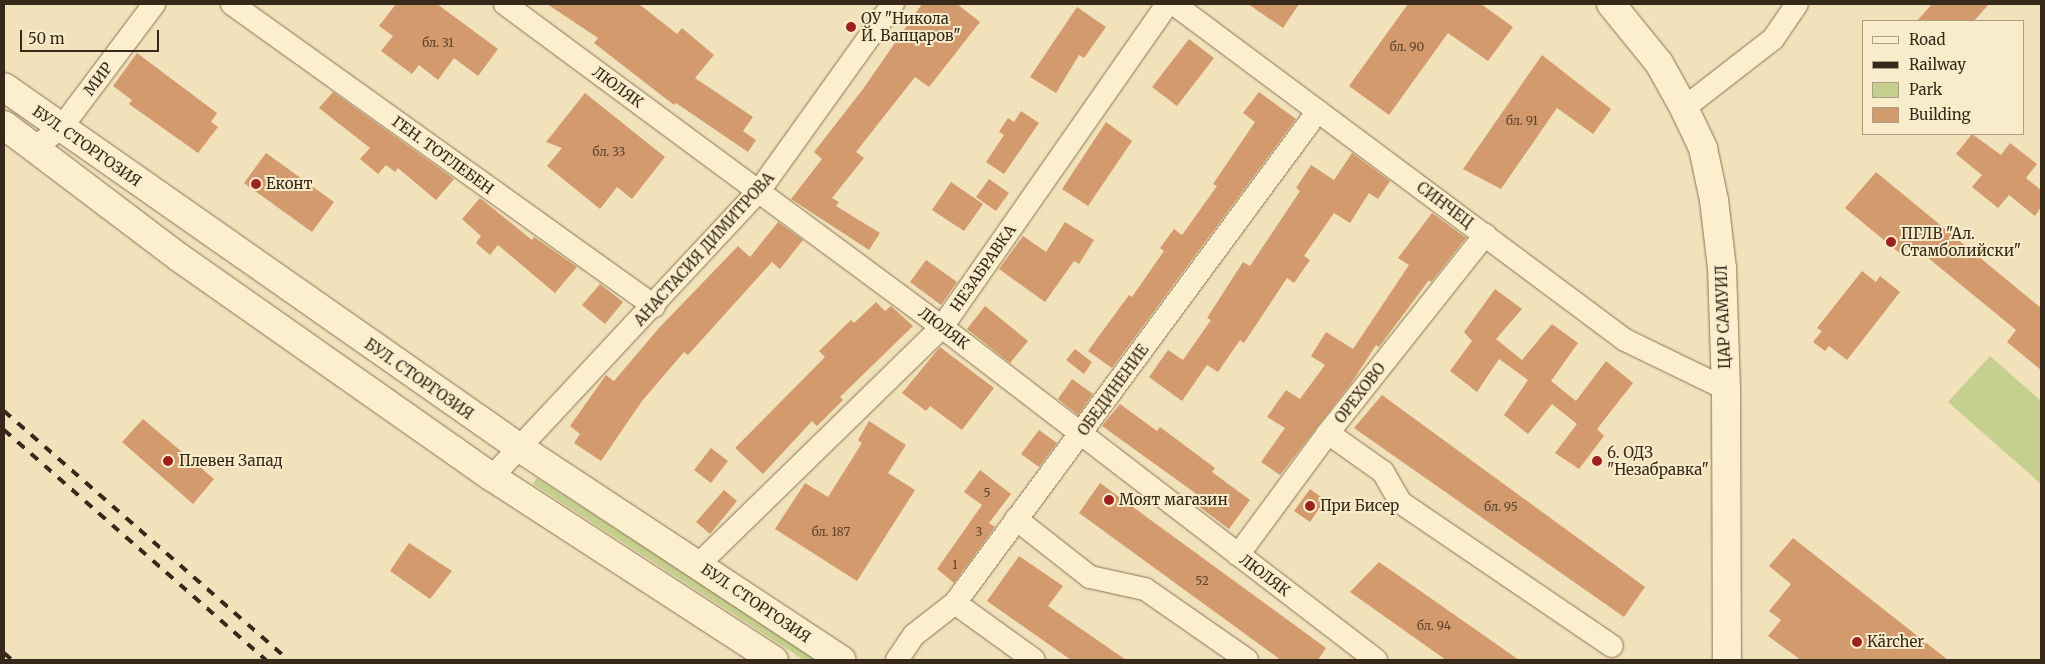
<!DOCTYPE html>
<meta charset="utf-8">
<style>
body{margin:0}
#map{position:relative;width:2045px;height:664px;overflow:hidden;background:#f1e2bb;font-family:Merriweather,serif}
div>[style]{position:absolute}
.green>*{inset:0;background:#c6d08e}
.building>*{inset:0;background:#d39a6d}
.roads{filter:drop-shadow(0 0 1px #897254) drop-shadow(0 0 1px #897254)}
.street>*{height:22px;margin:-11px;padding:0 11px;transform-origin:11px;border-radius:11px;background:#fcefce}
.secondary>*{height:28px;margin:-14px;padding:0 14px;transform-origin:14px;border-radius:14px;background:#fcefce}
.rail>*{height:4px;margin-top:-2px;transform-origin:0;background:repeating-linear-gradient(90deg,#37291a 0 9px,transparent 0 18px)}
.dots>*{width:14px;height:14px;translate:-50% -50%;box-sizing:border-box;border:2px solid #f8eccb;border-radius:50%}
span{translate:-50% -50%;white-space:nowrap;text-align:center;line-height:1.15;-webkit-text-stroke:4px #f8eccb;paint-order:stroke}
.number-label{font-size:12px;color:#5e452f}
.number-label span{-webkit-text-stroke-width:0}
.poi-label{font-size:15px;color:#37291a}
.left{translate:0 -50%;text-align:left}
.street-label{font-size:15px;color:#37291a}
.frame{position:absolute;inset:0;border:5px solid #37291a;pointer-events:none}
.legend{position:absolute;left:1862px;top:20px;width:162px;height:115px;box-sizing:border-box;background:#f8eccb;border:1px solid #ab9e84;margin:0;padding:6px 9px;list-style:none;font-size:15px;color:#37291a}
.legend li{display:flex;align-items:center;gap:10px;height:25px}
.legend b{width:25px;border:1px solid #ab9e84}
.scale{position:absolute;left:20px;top:30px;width:139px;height:22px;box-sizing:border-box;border:2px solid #37291a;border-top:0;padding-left:6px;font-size:15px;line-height:18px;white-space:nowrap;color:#37291a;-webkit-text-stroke:4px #f8eccb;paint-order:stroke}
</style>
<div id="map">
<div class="green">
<div style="clip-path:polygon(1990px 356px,2041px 401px,2041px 484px,1948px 402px)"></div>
<div style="clip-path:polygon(537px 478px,821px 660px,804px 660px,533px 484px)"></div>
</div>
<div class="building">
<div style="clip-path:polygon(396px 4px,437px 4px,498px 49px,478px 76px,454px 58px,438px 80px,419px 65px,412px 74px,381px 51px,393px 36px,379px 26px)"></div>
<div style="clip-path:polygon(547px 4px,639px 4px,677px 34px,682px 28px,714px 55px,695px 78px,753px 117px,743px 131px,756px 140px,748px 152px,676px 103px,674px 105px,594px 43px,598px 38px)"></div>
<div style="clip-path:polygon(922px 4px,957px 4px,980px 22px,929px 87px,915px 77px,856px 152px,864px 158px,832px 198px,839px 202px,836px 206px,880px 233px,869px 250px,791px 199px,822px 159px,814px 152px,863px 89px)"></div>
<div style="clip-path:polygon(1248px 4px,1299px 4px,1283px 28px)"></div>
<div style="clip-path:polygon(1408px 4px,1481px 4px,1513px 27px,1488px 61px,1448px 33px,1389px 115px,1349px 86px)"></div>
<div style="clip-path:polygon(1932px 4px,1989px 4px,1974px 21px,1917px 21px)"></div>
<div style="clip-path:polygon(1077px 7px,1106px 27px,1084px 58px,1079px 55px,1056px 93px,1030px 77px)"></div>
<div style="clip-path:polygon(1189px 39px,1214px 58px,1177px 106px,1152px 87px)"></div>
<div style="clip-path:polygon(137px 53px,217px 113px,211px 122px,218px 127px,198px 153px,129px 104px,132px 100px,113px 86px)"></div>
<div style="clip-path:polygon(1542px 55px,1611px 109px,1593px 134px,1557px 108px,1501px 189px,1463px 169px)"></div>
<div style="clip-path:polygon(333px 92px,454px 179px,436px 200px,398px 168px,395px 172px,386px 165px,378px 174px,360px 159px,370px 148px,319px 108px)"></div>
<div style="clip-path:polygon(1259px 92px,1296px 119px,1112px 368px,1088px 351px,1129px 295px,1132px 297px,1164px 251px,1160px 248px,1174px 229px,1182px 235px,1217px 186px,1213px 184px,1255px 122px,1243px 113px)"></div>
<div style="clip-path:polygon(585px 93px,665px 157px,632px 199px,617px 187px,600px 209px,547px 166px,562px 148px,546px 142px)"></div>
<div style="clip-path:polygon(1021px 111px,1039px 123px,1004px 174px,986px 162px,1004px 135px,999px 132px,1008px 118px,1014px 122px)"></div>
<div style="clip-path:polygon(1106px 122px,1132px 141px,1088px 206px,1062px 189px)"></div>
<div style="clip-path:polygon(1972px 134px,2001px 155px,2010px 143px,2037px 164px,2026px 178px,2041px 190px,2041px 207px,2035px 216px,2009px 195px,1998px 208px,1972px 187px,1982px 175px,1956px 154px)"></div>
<div style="clip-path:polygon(266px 153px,334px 202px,312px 232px,244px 183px)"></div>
<div style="clip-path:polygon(1352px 153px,1390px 181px,1378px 199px,1369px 193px,1350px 223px,1334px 213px,1304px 256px,1310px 260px,1294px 283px,1287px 278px,1244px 343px,1240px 340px,1218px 372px,1207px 365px,1182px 401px,1149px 377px,1168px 350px,1183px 360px,1211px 320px,1207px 318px,1243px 262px,1250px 266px,1300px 191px,1296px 188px,1311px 165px,1334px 180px)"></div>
<div style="clip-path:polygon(1876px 172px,2041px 308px,2041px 370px,2007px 342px,2016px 330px,1910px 243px,1902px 255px,1845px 208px)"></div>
<div style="clip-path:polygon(989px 179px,1009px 193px,996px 211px,976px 197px)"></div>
<div style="clip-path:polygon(951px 182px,983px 204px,964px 231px,932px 210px)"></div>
<div style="clip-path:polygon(480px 198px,532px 240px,534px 237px,577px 267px,555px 293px,498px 245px,490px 255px,476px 243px,481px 236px,462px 219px)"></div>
<div style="clip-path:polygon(1432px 213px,1466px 238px,1431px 282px,1429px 280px,1379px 347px,1376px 345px,1352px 382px,1280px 475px,1261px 462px,1285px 428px,1267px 417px,1286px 390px,1300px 399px,1325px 365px,1311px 356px,1326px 332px,1353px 349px,1409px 265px,1398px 258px)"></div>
<div style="clip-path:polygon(778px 222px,803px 240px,780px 269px,772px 262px,688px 355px,684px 352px,642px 401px,601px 461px,574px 443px,580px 434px,570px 426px,606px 375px,614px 381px,659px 328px,738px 246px,750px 257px)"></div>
<div style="clip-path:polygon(1065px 222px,1094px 240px,1079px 264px,1074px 261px,1045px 302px,999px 269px,1023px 236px,1046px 252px)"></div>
<div style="clip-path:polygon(926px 260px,957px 282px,941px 305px,910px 282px)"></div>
<div style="clip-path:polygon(1862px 271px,1876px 282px,1880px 276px,1900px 292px,1847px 360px,1829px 346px,1825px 351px,1813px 342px,1822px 331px,1817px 328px)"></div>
<div style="clip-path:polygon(600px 284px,623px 302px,605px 324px,582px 305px)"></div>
<div style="clip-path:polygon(1495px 289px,1522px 309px,1496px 339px,1522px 360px,1552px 324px,1578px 343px,1551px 381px,1576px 401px,1606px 361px,1633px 383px,1597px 429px,1604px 436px,1579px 469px,1555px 453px,1577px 424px,1552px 404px,1528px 434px,1504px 415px,1528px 380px,1499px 359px,1477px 392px,1450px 371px,1472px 341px,1464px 332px)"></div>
<div style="clip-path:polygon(876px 302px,885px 311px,891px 306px,913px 326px,840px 397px,843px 400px,817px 426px,812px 421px,763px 474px,735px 448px,825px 357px,819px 351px,851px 320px,854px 323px)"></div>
<div style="clip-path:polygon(985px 306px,1028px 341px,1010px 363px,967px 329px)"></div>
<div style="clip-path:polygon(940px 347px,994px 388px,962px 430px,930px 406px,926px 411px,902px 393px)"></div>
<div style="clip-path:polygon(1075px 349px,1092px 362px,1084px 374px,1066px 360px)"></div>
<div style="clip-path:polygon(1072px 379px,1093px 394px,1078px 415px,1058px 399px)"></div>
<div style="clip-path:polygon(1382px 395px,1645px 587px,1624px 617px,1354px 428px)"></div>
<div style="clip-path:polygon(1120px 404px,1157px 431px,1160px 427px,1215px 468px,1212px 472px,1250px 500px,1229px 529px,1193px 502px,1198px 495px,1102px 426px)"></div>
<div style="clip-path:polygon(143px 419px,214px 479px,193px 504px,122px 442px)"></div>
<div style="clip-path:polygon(869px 421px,906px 445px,888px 473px,915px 490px,857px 581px,775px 529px,805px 483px,828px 497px,862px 443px,858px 440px)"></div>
<div style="clip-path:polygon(1039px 430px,1057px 443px,1039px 467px,1021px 454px)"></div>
<div style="clip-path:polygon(711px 448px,728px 461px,711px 483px,694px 470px)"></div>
<div style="clip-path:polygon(980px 470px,1011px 494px,989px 523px,995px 527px,954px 583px,937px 569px,982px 505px,964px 492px)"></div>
<div style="clip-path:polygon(1100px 483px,1326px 648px,1318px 660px,1281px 660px,1079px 513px)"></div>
<div style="clip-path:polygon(1310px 489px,1325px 500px,1310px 522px,1294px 511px)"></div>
<div style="clip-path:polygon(724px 490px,737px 501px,710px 534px,696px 522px)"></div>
<div style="clip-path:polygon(1793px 538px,1948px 660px,1801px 660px,1768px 636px,1781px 620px,1769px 611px,1791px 584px,1769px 566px)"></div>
<div style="clip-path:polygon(409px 543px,452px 571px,430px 599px,390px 571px)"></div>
<div style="clip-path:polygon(1019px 556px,1063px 586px,1048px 606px,1126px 660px,1071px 660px,987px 601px)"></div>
<div style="clip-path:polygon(1379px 562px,1519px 660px,1446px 660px,1350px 592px)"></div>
</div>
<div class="roads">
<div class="street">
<div style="left:232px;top:4px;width:519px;rotate:35.59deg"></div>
<div style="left:505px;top:4px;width:543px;rotate:36.47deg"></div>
<div style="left:942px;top:327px;width:547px;rotate:37.5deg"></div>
<div style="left:1174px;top:4px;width:562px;rotate:36.69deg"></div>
<div style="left:1625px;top:340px;width:112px;rotate:25.9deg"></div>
<div style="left:1684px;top:108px;width:113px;rotate:-37.8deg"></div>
<div style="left:1773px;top:39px;width:42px;rotate:-55.6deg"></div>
<div style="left:35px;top:147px;width:32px;rotate:-36deg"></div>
<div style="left:61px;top:128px;width:155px;rotate:-53.1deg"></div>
<div style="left:1328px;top:433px;width:67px;rotate:35.3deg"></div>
<div style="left:1383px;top:472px;width:34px;rotate:60deg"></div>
<div style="left:1400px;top:502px;width:256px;rotate:34.2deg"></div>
<div style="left:492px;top:477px;width:391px;rotate:-47deg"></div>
<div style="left:759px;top:191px;width:230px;rotate:-54.4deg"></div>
<div style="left:1016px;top:519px;width:94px;rotate:38.1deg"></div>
<div style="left:1090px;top:577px;width:56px;rotate:12.3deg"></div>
<div style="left:1145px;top:589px;width:124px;rotate:34.8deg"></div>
<div style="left:1238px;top:555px;width:152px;rotate:-53.6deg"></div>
<div style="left:1328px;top:433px;width:253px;rotate:-51.6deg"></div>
<div style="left:699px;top:564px;width:339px;rotate:-44.3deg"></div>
<div style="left:942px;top:327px;width:394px;rotate:-55.1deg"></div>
<div style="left:955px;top:603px;width:97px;rotate:35.8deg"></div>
<div style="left:897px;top:660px;width:30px;rotate:-56deg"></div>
<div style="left:914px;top:635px;width:52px;rotate:-38deg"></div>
<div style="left:955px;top:603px;width:611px;rotate:-53.58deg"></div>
</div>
<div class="secondary">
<div style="left:1611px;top:4px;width:76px;rotate:50.9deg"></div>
<div style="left:1659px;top:63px;width:51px;rotate:60.9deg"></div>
<div style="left:1684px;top:108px;width:44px;rotate:64.6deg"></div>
<div style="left:1703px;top:148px;width:53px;rotate:78.1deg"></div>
<div style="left:1714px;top:200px;width:68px;rotate:83.3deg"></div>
<div style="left:1722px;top:268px;width:121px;rotate:88.1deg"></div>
<div style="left:1726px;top:389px;width:271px;rotate:89.8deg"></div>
<div style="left:4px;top:87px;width:630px;rotate:34.98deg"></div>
<div style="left:520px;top:448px;width:385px;rotate:33.4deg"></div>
<div style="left:4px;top:125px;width:221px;rotate:37.1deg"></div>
<div style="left:180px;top:258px;width:381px;rotate:35.1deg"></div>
<div style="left:492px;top:477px;width:336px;rotate:33deg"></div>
</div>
</div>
<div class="rail">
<div style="left:4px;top:411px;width:378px;rotate:41.2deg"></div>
<div style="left:4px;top:430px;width:349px;rotate:41.3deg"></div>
<div style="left:4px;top:653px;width:11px;rotate:41deg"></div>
</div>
<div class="dots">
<div style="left:851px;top:27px;background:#9d211f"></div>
<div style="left:256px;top:184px;background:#9d211f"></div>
<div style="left:1891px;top:242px;background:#9d211f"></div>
<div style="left:168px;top:461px;background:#9d211f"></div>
<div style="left:1597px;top:461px;background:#9d211f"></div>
<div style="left:1109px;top:500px;background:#9d211f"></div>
<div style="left:1310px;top:506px;background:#9d211f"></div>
<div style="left:1857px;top:642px;background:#9d211f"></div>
</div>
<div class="number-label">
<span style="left:438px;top:43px">бл. 31</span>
<span style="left:1407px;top:47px">бл. 90</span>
<span style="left:1522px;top:121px">бл. 91</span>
<span style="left:609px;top:152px">бл. 33</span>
<span style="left:987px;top:493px">5</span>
<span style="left:1501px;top:507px">бл. 95</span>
<span style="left:831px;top:532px">бл. 187</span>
<span style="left:979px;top:532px">3</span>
<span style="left:955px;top:565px">1</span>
<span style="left:1202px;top:581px">52</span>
<span style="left:1434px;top:626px">бл. 94</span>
</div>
<div class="poi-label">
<span class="left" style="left:861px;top:27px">ОУ "Никола<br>Й. Вапцаров"</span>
<span class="left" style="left:266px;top:184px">Еконт</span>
<span class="left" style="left:1901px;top:242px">ПГЛВ "Ал.<br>Стамболийски"</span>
<span class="left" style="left:1607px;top:461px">6. ОДЗ<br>"Незабравка"</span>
<span class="left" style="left:179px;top:461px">Плевен Запад</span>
<span class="left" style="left:1119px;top:500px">Моят магазин</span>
<span class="left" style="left:1320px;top:506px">При Бисер</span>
<span class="left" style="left:1867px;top:642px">Kärcher</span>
</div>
<div class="street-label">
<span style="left:98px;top:79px;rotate:-53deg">МИР</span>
<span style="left:618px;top:87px;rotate:36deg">ЛЮЛЯК</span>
<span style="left:87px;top:146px;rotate:35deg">БУЛ. СТОРГОЗИЯ</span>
<span style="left:443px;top:155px;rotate:36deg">ГЕН. ТОТЛЕБЕН</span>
<span style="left:1445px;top:205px;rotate:37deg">СИНЧЕЦ</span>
<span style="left:704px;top:249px;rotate:-48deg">АНАСТАСИЯ ДИМИТРОВА</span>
<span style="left:983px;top:268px;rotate:-55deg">НЕЗАБРАВКА</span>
<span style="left:1723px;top:317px;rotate:-92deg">ЦАР САМУИЛ</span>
<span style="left:944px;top:328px;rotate:37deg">ЛЮЛЯК</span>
<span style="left:419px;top:379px;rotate:35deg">БУЛ. СТОРГОЗИЯ</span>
<span style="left:1113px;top:390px;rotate:-54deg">ОБЕДИНЕНИЕ</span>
<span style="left:1360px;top:393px;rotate:-52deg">ОРЕХОВО</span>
<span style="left:1265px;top:575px;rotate:37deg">ЛЮЛЯК</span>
<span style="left:756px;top:603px;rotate:34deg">БУЛ. СТОРГОЗИЯ</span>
</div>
<div class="frame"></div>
<ul class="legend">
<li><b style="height:6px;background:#fcefce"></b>Road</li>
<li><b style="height:6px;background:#37291a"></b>Railway</li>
<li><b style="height:14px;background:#c6d08e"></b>Park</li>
<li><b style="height:14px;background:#d39a6d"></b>Building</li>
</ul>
<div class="scale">50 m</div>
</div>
